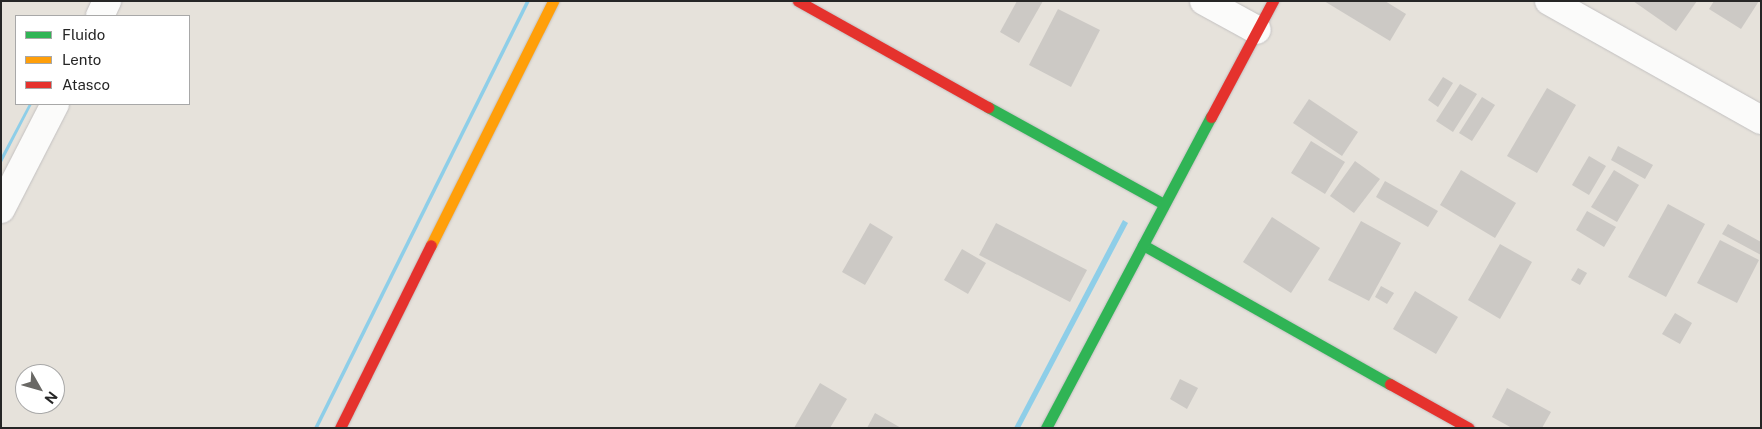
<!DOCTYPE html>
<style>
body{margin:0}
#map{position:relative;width:1762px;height:429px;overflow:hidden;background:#e6e2db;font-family:"Public Sans",sans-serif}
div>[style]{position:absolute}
.water>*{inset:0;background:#8ecee8}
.building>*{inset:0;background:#ccc9c5}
.roads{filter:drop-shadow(0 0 1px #c3c1c1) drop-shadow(0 0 1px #c3c1c1)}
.street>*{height:28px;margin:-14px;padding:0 14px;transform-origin:14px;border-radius:14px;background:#fbfbfa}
.fast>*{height:11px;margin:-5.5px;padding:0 5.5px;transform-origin:5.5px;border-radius:5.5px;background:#30b455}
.slow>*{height:11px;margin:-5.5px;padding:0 5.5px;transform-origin:5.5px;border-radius:5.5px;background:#ff9f0a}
.jam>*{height:11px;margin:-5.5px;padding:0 5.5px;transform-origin:5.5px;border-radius:5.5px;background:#e5322d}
span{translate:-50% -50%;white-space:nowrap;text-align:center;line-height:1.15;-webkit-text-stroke:4.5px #fff;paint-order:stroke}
.frame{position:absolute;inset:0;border:2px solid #262626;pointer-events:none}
.legend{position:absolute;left:15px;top:15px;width:175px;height:90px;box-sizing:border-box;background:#fff;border:1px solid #a8a8a8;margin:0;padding:6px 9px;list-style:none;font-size:15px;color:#262626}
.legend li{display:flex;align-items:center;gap:10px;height:25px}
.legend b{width:25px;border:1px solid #a8a8a8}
.north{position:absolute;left:15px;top:364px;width:50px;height:50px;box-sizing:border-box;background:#fff;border:1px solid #a8a8a8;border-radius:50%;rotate:128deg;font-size:14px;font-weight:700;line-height:20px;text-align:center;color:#262626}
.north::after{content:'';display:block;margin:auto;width:18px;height:22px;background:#696865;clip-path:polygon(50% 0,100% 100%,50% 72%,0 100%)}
</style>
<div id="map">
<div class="water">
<div style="clip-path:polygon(526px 1px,530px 1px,318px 428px,314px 428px)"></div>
<div style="clip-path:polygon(29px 104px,32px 104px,1px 164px,1px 157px)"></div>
<div style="clip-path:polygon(1123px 220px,1128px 223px,1020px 428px,1014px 428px)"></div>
</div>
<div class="building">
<div style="clip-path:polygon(1017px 1px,1043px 1px,1019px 43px,1000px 32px)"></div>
<div style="clip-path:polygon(1324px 1px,1385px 1px,1406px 14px,1390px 41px)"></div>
<div style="clip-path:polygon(1633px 1px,1697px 1px,1676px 31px)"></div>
<div style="clip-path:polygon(1714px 1px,1759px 1px,1741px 29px,1709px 9px)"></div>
<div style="clip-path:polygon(1058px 9px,1100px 30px,1071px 87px,1029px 65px)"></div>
<div style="clip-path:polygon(1443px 77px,1453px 83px,1438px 107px,1428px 100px)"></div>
<div style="clip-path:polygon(1460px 84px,1477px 94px,1453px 132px,1436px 121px)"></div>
<div style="clip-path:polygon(1547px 88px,1576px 105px,1537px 173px,1507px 156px)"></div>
<div style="clip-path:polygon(1482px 97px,1495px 105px,1472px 141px,1459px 133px)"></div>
<div style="clip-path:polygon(1309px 99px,1358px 132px,1342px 156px,1293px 123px)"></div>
<div style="clip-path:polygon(1311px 141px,1345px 162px,1325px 194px,1291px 173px)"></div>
<div style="clip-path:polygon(1618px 146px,1653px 165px,1645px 179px,1611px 160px)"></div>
<div style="clip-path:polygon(1589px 156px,1606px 166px,1589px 195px,1572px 185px)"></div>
<div style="clip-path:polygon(1355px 161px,1380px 179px,1354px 213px,1330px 196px)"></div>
<div style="clip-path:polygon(1461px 170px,1516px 203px,1495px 238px,1440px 205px)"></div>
<div style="clip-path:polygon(1614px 170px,1639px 185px,1617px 222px,1591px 207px)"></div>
<div style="clip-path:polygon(1385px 181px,1438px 211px,1428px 227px,1376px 197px)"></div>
<div style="clip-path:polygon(1668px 204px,1705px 224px,1666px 297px,1628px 277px)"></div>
<div style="clip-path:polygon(1587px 211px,1616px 227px,1604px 247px,1576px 230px)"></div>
<div style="clip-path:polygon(1272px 217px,1320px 248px,1291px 293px,1243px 262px)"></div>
<div style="clip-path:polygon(1361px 221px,1401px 243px,1369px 301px,1328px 280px)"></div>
<div style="clip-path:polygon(870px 223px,893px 237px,865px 285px,842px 272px)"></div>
<div style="clip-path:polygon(996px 223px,1087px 270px,1070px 302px,979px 255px)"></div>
<div style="clip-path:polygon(1728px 224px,1761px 242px,1761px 255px,1722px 234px)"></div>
<div style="clip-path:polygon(1720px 240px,1759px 260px,1737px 303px,1697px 283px)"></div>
<div style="clip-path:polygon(1500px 244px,1532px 262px,1500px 319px,1468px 300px)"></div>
<div style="clip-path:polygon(962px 249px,986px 263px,968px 294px,944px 280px)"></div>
<div style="clip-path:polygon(1578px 268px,1587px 273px,1580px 285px,1571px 280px)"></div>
<div style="clip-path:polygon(1381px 286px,1394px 293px,1387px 304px,1375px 297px)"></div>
<div style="clip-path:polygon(1415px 291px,1458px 317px,1436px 354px,1393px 329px)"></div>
<div style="clip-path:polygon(1675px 313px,1692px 323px,1680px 344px,1662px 334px)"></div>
<div style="clip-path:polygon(1180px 379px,1198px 388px,1187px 409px,1170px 399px)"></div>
<div style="clip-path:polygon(820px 383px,847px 399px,830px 428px,794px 428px)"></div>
<div style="clip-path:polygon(1507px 388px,1551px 412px,1542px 428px,1512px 428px,1492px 417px)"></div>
<div style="clip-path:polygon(875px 413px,901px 428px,867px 428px)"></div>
</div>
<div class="roads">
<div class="street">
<div style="left:1204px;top:1px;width:60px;rotate:28.7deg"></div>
<div style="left:1549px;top:1px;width:243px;rotate:29.3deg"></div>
<div style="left:100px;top:16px;width:17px;rotate:-65deg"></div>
<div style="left:1px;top:209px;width:118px;rotate:-62.8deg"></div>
</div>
<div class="fast">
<div style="left:988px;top:107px;width:201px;rotate:28.9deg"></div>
<div style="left:1143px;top:245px;width:283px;rotate:29.4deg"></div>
<div style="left:1046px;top:428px;width:352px;rotate:-62.1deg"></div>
</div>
<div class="slow">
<div style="left:431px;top:245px;width:273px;rotate:-63.4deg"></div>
</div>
<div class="jam">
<div style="left:798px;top:1px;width:218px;rotate:29.2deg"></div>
<div style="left:1211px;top:117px;width:132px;rotate:-61.9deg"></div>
<div style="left:1390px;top:384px;width:90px;rotate:29.1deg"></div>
<div style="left:340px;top:428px;width:204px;rotate:-63.6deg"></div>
</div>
</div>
<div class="frame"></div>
<ul class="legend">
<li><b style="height:6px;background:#30b455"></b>Fluido</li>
<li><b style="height:6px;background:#ff9f0a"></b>Lento</li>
<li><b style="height:6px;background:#e5322d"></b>Atasco</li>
</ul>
<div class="north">N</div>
</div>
